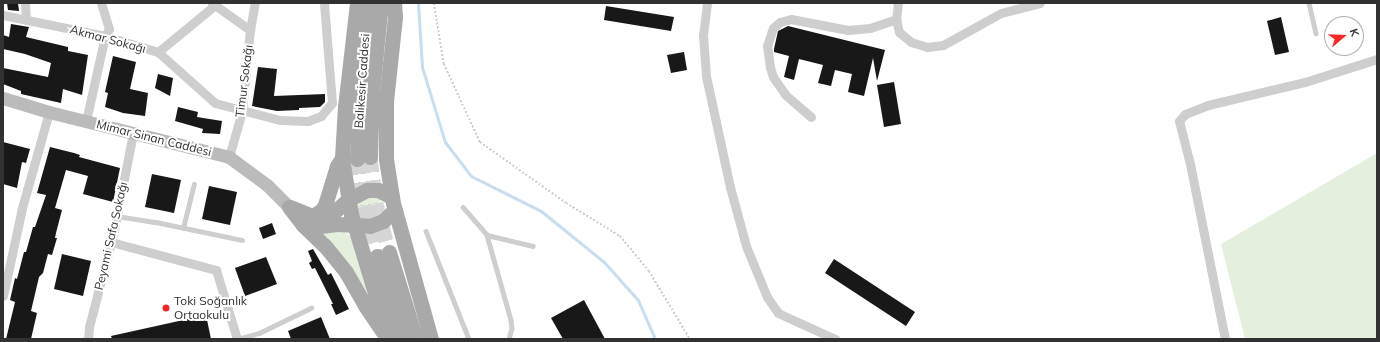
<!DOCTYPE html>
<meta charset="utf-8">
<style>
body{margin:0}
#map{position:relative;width:1380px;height:342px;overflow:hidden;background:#fff;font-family:Mulish,sans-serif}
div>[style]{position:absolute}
.green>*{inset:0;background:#e5efde}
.round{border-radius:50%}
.stream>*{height:3px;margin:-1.5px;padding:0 1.5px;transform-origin:1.5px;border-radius:1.5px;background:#c8ddf0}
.building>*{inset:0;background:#181818}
.primary-tunnel>*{height:15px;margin-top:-7.5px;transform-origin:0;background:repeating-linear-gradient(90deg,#d6d6d6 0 15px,transparent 0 23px)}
.path>*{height:1.5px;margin-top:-0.75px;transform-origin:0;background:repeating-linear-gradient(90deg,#cecece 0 2px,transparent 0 4px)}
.lane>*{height:4.5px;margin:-2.25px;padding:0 2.25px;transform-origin:2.25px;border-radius:2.25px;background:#cecece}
.street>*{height:9px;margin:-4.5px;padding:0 4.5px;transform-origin:4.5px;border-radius:4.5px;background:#cecece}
.secondary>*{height:13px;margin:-6.5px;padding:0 6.5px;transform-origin:6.5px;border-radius:6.5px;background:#bbb}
.primary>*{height:15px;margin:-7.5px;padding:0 7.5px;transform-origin:7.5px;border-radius:7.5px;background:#a9a9a9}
.dots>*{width:11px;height:11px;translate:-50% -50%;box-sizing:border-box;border:2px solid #fff;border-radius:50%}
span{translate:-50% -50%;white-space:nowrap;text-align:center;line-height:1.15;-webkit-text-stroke:4px #fff;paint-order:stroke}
.street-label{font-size:12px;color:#313131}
.poi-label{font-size:12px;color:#313131}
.left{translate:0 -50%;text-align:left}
.frame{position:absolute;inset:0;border:4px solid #313131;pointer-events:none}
.north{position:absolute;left:1324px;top:16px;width:40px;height:40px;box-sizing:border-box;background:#fff;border:1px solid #adadad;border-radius:50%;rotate:71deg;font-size:11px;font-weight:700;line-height:16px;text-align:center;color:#313131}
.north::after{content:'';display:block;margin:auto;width:14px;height:18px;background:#f62724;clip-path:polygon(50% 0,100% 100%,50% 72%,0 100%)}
</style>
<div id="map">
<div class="green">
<div style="clip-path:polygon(1377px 153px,1377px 339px,1245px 339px,1221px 244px)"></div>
<div class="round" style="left:358px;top:195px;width:24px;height:24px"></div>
<div style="clip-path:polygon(343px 230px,353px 239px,371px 302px,319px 234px)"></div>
</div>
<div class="stream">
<div style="left:418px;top:3px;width:64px;rotate:86.4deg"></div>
<div style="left:422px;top:67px;width:78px;rotate:73deg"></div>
<div style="left:445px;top:142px;width:43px;rotate:52.6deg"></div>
<div style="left:471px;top:176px;width:78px;rotate:26.6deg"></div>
<div style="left:541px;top:211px;width:81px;rotate:39deg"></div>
<div style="left:604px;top:262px;width:51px;rotate:48.2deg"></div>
<div style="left:638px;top:300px;width:43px;rotate:66.4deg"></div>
</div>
<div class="building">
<div style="clip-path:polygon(7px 3px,18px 3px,19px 11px,8px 10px)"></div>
<div style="clip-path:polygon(606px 6px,674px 17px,671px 31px,604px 20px)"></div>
<div style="clip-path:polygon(1281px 17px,1289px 52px,1275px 55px,1267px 21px)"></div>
<div style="clip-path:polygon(11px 24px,29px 27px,26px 37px,68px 47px,68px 51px,88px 55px,82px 95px,63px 89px,61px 103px,21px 94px,21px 91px,3px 84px,3px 68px,48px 77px,51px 63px,25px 54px,3px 49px,3px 35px,9px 37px)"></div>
<div style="clip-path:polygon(788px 26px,885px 50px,877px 81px,873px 58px,864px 96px,848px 92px,852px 74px,835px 70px,831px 86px,818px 83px,823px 65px,799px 59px,794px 80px,784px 77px,789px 56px,774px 52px,774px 49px,778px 31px)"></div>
<div style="clip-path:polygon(684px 52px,687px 70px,671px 73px,667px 55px)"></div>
<div style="clip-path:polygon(113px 56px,136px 62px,130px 89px,148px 93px,145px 116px,123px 113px,105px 107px,108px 93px,105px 92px)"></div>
<div style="clip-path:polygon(258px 67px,277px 69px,274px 96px,325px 94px,325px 102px,320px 107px,299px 108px,299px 110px,277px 111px,252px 106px)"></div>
<div style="clip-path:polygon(158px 74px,173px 78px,170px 96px,155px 88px)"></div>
<div style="clip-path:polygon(894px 82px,901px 124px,884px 127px,877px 85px)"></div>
<div style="clip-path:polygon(178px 107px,198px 112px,197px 117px,222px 121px,220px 134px,202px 133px,203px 129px,175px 121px)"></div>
<div style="clip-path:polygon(3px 142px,30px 149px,26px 163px,22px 162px,17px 188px,3px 184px)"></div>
<div style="clip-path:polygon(50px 147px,74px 153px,80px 155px,79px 157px,120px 168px,113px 202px,83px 194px,88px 176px,66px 170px,55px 208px,62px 210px,56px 233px,55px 238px,57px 238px,52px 255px,48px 254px,43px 273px,39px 277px,31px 311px,37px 313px,31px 339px,6px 339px,15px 302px,10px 300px,15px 278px,17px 279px,24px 252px,26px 252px,33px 227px,35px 227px,46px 195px,37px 193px)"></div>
<div style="clip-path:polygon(152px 174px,181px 180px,174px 213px,145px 207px)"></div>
<div style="clip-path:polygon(209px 186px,237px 192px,230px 225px,202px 219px)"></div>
<div style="clip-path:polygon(272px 223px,276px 234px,263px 239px,259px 228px)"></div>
<div style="clip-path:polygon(313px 249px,328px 275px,331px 273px,349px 309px,336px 315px,331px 304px,333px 304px,315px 268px,312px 269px,309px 263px,312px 261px,308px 251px)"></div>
<div style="clip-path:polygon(62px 254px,91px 261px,83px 296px,54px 289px)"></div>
<div style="clip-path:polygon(266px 257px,277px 284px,245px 296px,235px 268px)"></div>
<div style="clip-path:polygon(834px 259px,915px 312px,906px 326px,825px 273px)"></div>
<div style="clip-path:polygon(584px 300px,605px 339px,563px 339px,551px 318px)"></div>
<div style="clip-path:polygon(206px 315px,211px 339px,112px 339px,111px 336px)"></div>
<div style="clip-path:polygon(321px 317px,330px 339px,291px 339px,288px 331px)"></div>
</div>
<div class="primary-tunnel">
<div style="left:370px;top:157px;width:47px;rotate:82.7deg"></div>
<div style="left:376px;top:204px;width:50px;rotate:74.8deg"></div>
<div style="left:357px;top:159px;width:47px;rotate:82.7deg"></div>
<div style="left:363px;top:206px;width:52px;rotate:74.4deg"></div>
</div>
<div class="path">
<div style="left:434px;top:3px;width:62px;rotate:80.7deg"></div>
<div style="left:444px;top:64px;width:86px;rotate:65.2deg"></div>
<div style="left:480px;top:142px;width:105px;rotate:35.3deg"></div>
<div style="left:566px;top:203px;width:63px;rotate:31.4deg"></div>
<div style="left:620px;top:236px;width:45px;rotate:50.4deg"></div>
<div style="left:649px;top:271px;width:79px;rotate:58.9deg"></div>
</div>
<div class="lane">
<div style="left:1309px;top:3px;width:31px;rotate:77deg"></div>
<div style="left:463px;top:207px;width:37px;rotate:49deg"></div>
<div style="left:487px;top:235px;width:47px;rotate:13.4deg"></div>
<div style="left:117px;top:216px;width:39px;rotate:9deg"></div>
<div style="left:156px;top:222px;width:88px;rotate:11.8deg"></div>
<div style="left:183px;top:228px;width:45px;rotate:-76deg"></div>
<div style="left:426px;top:231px;width:116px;rotate:68.3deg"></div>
<div style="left:487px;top:235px;width:88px;rotate:74.2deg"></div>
<div style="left:511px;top:320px;width:8px;rotate:83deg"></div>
<div style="left:512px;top:328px;width:11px;rotate:105deg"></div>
<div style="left:238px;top:339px;width:22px;rotate:-16deg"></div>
<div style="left:259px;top:333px;width:58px;rotate:-25.7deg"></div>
</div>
<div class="street">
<div style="left:25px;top:3px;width:17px;rotate:87deg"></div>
<div style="left:212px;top:3px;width:47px;rotate:35.4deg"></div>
<div style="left:707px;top:3px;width:32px;rotate:97deg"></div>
<div style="left:703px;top:35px;width:41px;rotate:85.8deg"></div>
<div style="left:706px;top:76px;width:114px;rotate:77.8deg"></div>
<div style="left:730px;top:187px;width:61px;rotate:74.8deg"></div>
<div style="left:746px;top:246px;width:55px;rotate:67.6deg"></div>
<div style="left:767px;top:297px;width:19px;rotate:55deg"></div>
<div style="left:778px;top:313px;width:63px;rotate:24.5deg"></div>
<div style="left:898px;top:3px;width:16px;rotate:97deg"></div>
<div style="left:896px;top:19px;width:13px;rotate:77deg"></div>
<div style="left:899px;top:32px;width:16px;rotate:40deg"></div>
<div style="left:911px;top:42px;width:17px;rotate:17deg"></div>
<div style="left:927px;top:47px;width:16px;rotate:-7deg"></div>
<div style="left:943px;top:45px;width:66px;rotate:-28.9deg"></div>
<div style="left:1001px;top:13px;width:40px;rotate:-14.4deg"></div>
<div style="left:3px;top:15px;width:104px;rotate:11.6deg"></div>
<div style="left:105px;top:36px;width:55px;rotate:16.8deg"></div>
<div style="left:158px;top:52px;width:76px;rotate:41.8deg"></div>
<div style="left:215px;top:103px;width:67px;rotate:14.7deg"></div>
<div style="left:280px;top:120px;width:28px;rotate:2deg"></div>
<div style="left:308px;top:121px;width:14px;rotate:-21deg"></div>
<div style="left:321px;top:116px;width:17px;rotate:-50deg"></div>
<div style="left:332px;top:103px;width:100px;rotate:-94.6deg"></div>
<div style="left:158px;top:52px;width:74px;rotate:-39.5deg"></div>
<div style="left:811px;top:117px;width:35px;rotate:-139deg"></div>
<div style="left:785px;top:94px;width:21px;rotate:-125deg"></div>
<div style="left:773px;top:77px;width:10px;rotate:-107deg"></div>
<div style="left:770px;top:67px;width:21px;rotate:-98deg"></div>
<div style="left:767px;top:46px;width:19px;rotate:-72deg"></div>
<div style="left:773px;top:28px;width:9px;rotate:-41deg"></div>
<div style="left:780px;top:22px;width:11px;rotate:-15deg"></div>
<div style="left:791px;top:19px;width:58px;rotate:10.9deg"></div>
<div style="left:848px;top:30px;width:22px;rotate:-5deg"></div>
<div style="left:870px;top:28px;width:28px;rotate:-19deg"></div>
<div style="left:86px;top:121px;width:87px;rotate:-77.4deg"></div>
<div style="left:105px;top:36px;width:8px;rotate:-60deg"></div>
<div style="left:109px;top:29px;width:27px;rotate:-107deg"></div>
<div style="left:229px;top:157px;width:48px;rotate:-74.2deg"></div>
<div style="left:242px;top:111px;width:81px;rotate:-84.4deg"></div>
<div style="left:250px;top:30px;width:27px;rotate:-80deg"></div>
<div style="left:111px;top:242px;width:109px;rotate:14.9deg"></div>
<div style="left:216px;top:270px;width:72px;rotate:73.1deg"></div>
<div style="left:3px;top:296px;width:90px;rotate:-77.8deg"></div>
<div style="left:22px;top:208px;width:100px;rotate:-74.3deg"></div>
<div style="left:88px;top:339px;width:12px;rotate:-85deg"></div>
<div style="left:89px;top:327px;width:100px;rotate:-75.5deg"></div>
<div style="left:114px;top:230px;width:99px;rotate:-78.9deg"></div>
<div style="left:1225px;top:339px;width:178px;rotate:-101.3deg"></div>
<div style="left:1190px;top:164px;width:44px;rotate:-104.3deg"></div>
<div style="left:1179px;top:121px;width:9px;rotate:-49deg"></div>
<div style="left:1185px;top:114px;width:25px;rotate:-21deg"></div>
<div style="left:1208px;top:105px;width:100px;rotate:-13.3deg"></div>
<div style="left:1305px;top:82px;width:76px;rotate:-17.7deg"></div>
</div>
<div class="secondary">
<div style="left:3px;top:98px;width:48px;rotate:16.9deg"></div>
<div style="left:49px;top:112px;width:186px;rotate:14deg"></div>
<div style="left:229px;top:157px;width:47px;rotate:36.4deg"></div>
<div style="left:267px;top:185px;width:31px;rotate:45deg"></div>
</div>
<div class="primary">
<div style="left:357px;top:3px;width:104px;rotate:96.6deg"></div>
<div style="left:345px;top:106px;width:52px;rotate:93.3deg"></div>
<div style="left:342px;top:158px;width:57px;rotate:80.9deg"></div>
<div style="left:351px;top:214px;width:131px;rotate:73.1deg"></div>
<div style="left:394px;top:3px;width:14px;rotate:86deg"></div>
<div style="left:395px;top:17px;width:84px;rotate:96.1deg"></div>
<div style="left:386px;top:101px;width:58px;rotate:90deg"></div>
<div style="left:386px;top:159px;width:45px;rotate:81deg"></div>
<div style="left:393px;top:203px;width:141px;rotate:74.4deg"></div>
<div style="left:370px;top:157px;width:64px;rotate:-88.2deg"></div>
<div style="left:372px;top:93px;width:90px;rotate:-84.3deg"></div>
<div style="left:357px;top:159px;width:64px;rotate:-88.2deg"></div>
<div style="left:359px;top:95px;width:92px;rotate:-84.4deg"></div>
<div style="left:289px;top:207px;width:23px;rotate:52deg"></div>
<div style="left:303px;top:225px;width:30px;rotate:44deg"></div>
<div style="left:325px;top:246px;width:33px;rotate:51deg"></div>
<div style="left:346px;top:272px;width:40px;rotate:60.3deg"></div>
<div style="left:366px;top:307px;width:30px;rotate:56deg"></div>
<div style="left:290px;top:207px;width:24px;rotate:22deg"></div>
<div style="left:312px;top:216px;width:10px;rotate:6deg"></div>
<div style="left:322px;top:217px;width:13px;rotate:-23deg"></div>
<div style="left:334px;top:212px;width:18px;rotate:-41deg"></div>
<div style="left:348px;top:200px;width:21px;rotate:-28deg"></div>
<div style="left:367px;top:190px;width:11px"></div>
<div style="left:378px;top:190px;width:16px;rotate:27deg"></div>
<div style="left:312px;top:216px;width:10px;rotate:-29deg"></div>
<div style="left:321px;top:211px;width:7px;rotate:-56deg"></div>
<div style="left:325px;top:205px;width:41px;rotate:-72.9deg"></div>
<div style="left:337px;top:166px;width:9px;rotate:-58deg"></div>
<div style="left:313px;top:227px;width:24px;rotate:-7deg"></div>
<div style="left:337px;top:224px;width:33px;rotate:3deg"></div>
<div style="left:370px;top:226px;width:14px;rotate:-21deg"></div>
<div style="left:383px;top:221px;width:16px;rotate:-43deg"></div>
<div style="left:389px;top:252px;width:91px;rotate:72.8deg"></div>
<div style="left:377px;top:256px;width:87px;rotate:72deg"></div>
</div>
<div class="dots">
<div style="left:166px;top:308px;background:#f62724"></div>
</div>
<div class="street-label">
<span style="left:108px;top:39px;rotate:15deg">Akmar Sokağı</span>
<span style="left:244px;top:81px;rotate:-83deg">Timur Sokağı</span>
<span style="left:362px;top:81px;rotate:-86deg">Balıkesir Caddesi</span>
<span style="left:154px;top:138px;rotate:14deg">Mimar Sinan Caddesi</span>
<span style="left:111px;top:236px;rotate:-77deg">Peyami Safa Sokağı</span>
</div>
<div class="poi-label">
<span class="left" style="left:174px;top:308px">Toki Soğanlık<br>Ortaokulu</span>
</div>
<div class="frame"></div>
<div class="north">K</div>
</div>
